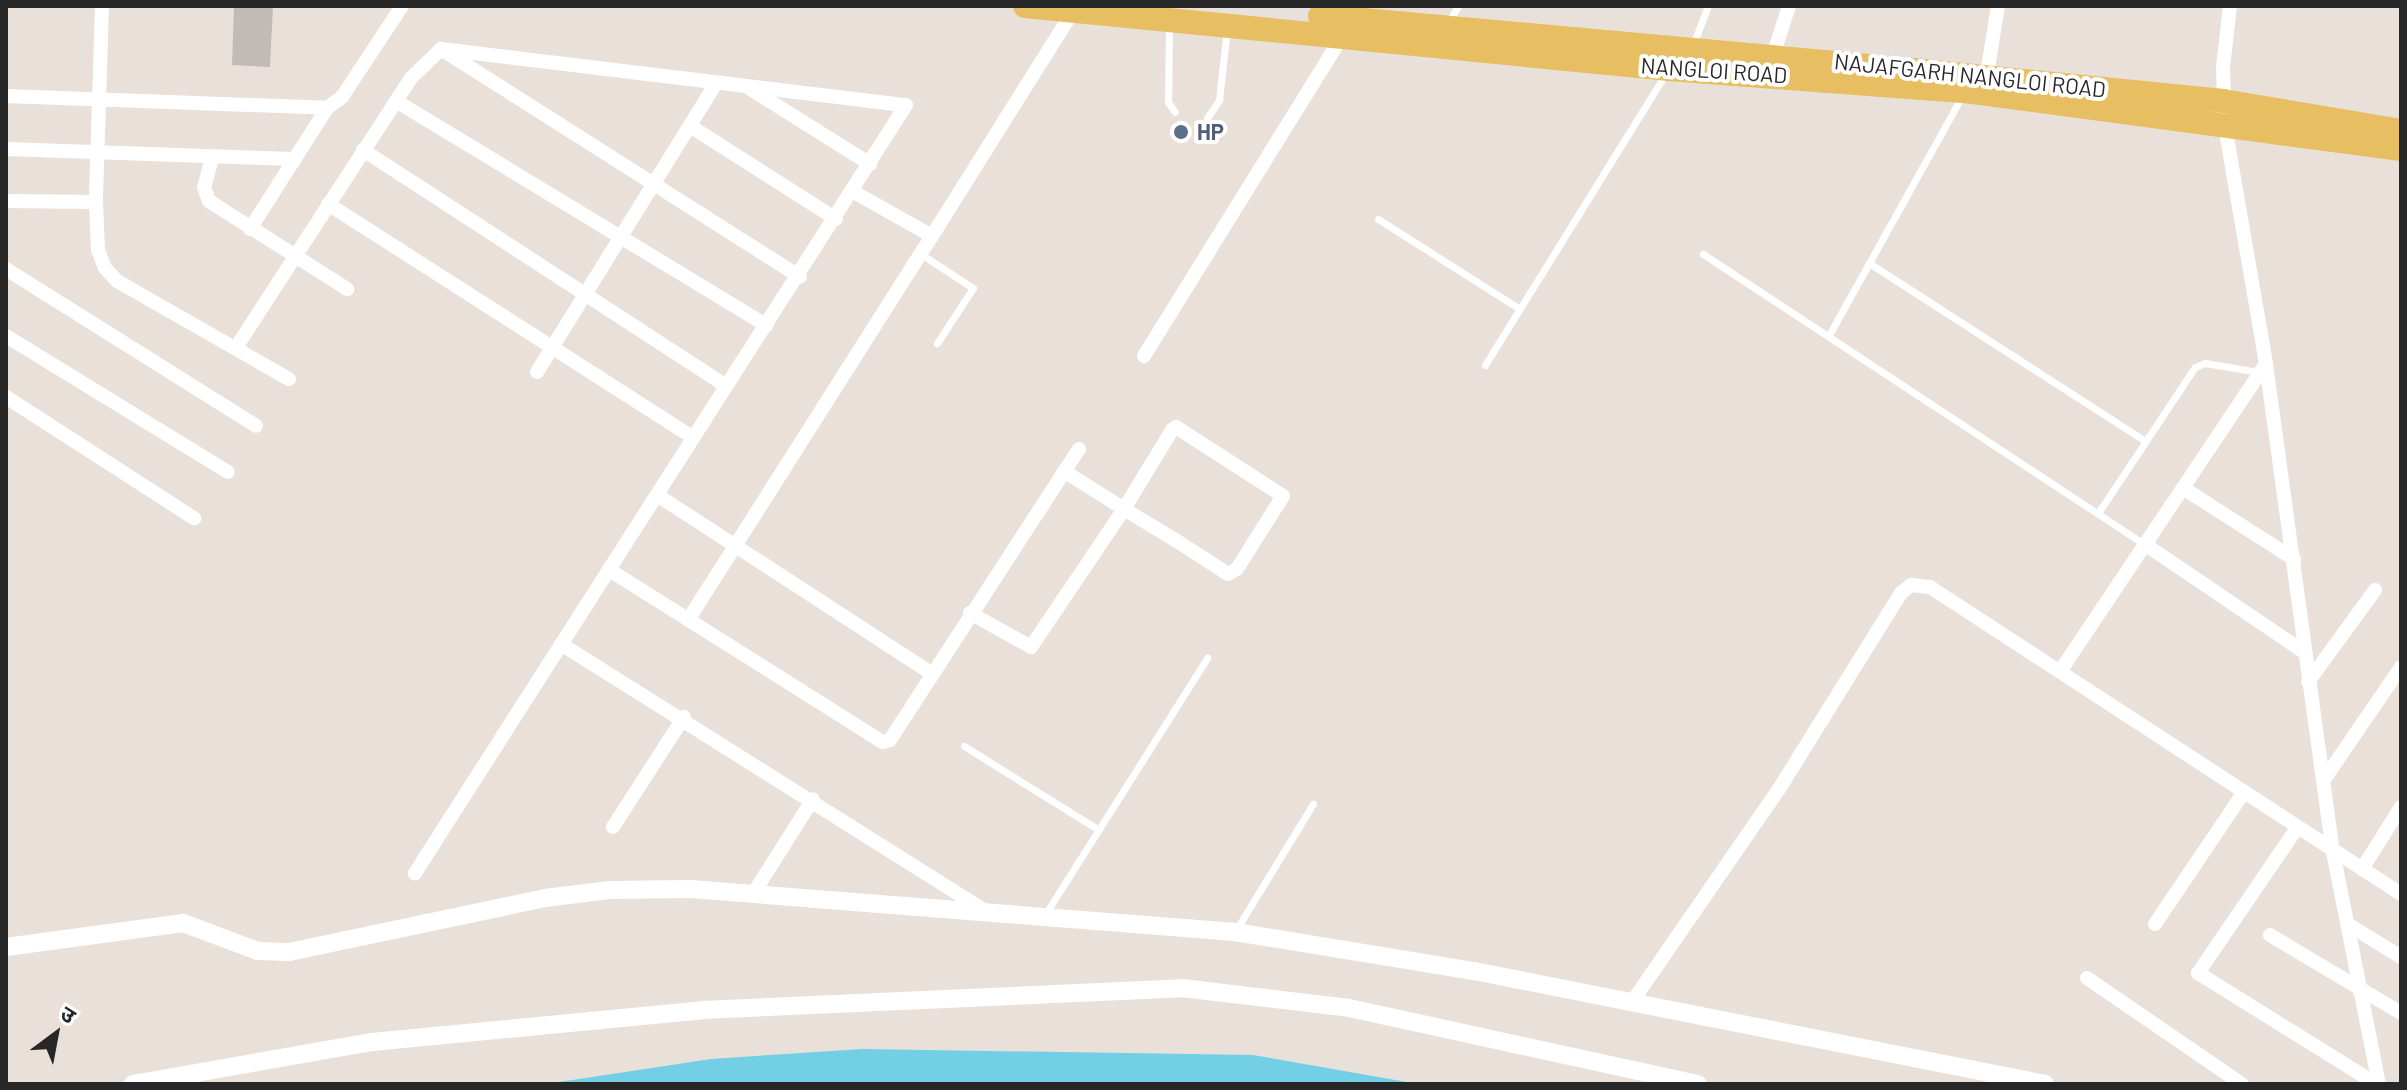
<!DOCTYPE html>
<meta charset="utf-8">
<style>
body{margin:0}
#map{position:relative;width:2407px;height:1090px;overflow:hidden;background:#e9e1d9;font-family:Barlow,"Noto Sans Devanagari",sans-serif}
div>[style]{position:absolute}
.water>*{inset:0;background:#72cfe6}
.building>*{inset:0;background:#c1bbb6}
.service>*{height:7px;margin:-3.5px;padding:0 3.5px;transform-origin:3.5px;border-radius:3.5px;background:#fff}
.minor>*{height:14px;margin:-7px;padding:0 7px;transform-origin:7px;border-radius:7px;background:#fff}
.tertiary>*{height:18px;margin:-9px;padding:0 9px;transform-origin:9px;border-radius:9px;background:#fff}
.primary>*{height:24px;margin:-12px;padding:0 12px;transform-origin:12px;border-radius:12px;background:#e7be61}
.dots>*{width:22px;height:22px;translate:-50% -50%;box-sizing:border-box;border:4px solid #fff;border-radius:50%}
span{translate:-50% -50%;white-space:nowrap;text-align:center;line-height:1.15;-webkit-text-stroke:8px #fff;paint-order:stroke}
.street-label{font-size:22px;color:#272727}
.service-label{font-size:22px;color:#4e5e75;font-weight:700}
.left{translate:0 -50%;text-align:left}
.frame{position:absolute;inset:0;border:8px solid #272727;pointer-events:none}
.north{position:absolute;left:16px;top:994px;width:80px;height:80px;-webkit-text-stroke:6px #fff;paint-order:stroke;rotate:32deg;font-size:22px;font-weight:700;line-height:32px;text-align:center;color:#272727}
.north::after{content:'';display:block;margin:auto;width:28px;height:36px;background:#272727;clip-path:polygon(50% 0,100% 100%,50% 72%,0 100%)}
</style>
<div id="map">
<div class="water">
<div style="clip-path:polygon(862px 1049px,1253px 1055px,1418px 1084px,546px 1084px,711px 1059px)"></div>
</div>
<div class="building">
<div style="clip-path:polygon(234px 6px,273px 6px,270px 67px,232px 65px)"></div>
</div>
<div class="service">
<div style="left:1449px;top:21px;width:17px;rotate:-59deg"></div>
<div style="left:1169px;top:25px;width:77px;rotate:90.7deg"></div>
<div style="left:1168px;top:102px;width:12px;rotate:55deg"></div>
<div style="left:1693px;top:45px;width:42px;rotate:-69deg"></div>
<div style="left:1207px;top:118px;width:22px;rotate:-56deg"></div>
<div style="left:1219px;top:100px;width:71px;rotate:-83.6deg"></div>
<div style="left:1378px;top:219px;width:168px;rotate:32.4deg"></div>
<div style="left:921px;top:254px;width:62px;rotate:33.2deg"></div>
<div style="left:973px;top:288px;width:66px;rotate:123.2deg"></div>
<div style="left:1703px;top:254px;width:528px;rotate:33.33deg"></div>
<div style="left:1869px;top:263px;width:328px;rotate:32.8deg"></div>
<div style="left:1829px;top:335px;width:274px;rotate:-60.9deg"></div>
<div style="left:1485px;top:365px;width:341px;rotate:-58.2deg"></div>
<div style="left:2098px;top:513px;width:175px;rotate:-56.4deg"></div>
<div style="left:2195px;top:367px;width:11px;rotate:-22deg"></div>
<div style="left:2205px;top:363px;width:55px;rotate:9.5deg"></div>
<div style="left:964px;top:746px;width:159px;rotate:31.9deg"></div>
<div style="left:1046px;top:913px;width:302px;rotate:-57.7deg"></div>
<div style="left:1236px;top:930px;width:148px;rotate:-58.6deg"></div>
</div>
<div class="minor">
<div style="left:102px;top:6px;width:196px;rotate:91.8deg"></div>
<div style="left:96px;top:202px;width:48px;rotate:87.6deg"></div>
<div style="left:98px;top:250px;width:19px;rotate:69deg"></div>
<div style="left:105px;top:268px;width:18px;rotate:47deg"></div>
<div style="left:117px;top:281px;width:198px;rotate:29.7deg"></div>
<div style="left:2230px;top:6px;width:61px;rotate:96.5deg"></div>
<div style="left:2223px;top:67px;width:59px;rotate:88.1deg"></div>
<div style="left:2225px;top:126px;width:242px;rotate:80.2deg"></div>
<div style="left:2266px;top:364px;width:493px;rotate:82.2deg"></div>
<div style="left:2333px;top:852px;width:237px;rotate:78.8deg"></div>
<div style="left:441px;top:49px;width:425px;rotate:32.4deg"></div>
<div style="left:1771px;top:62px;width:59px;rotate:-72.2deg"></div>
<div style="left:1987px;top:74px;width:69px;rotate:-80.8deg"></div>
<div style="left:749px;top:88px;width:143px;rotate:32.1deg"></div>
<div style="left:6px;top:96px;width:321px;rotate:2.1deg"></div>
<div style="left:327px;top:108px;width:19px;rotate:-36deg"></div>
<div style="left:342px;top:97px;width:109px;rotate:-56.6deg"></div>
<div style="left:396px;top:101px;width:433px;rotate:31.2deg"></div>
<div style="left:690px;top:126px;width:173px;rotate:32.5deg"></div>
<div style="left:6px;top:149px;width:289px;rotate:2deg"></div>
<div style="left:363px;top:150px;width:433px;rotate:33deg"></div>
<div style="left:212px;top:158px;width:30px;rotate:105deg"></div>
<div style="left:204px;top:187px;width:15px;rotate:70deg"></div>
<div style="left:209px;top:201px;width:164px;rotate:32.5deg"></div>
<div style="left:852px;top:191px;width:92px;rotate:29.4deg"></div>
<div style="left:932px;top:236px;width:266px;rotate:-57.9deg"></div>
<div style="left:6px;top:201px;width:90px;rotate:0.6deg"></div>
<div style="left:328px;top:204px;width:433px;rotate:32.6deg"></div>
<div style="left:250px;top:229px;width:143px;rotate:-57.5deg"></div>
<div style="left:6px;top:269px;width:295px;rotate:32.1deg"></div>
<div style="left:6px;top:336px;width:260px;rotate:31.5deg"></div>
<div style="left:237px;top:346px;width:320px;rotate:-57deg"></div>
<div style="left:411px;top:78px;width:42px;rotate:-44deg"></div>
<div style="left:441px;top:49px;width:468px;rotate:6.9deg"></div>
<div style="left:906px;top:105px;width:912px;rotate:122.59deg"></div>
<div style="left:1144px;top:356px;width:378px;rotate:-58.2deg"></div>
<div style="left:537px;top:372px;width:340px;rotate:-58.2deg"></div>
<div style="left:6px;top:397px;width:224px;rotate:32.8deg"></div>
<div style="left:2183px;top:488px;width:132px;rotate:32.6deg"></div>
<div style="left:657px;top:495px;width:325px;rotate:33deg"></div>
<div style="left:2146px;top:545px;width:191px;rotate:34.1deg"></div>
<div style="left:611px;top:571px;width:321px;rotate:32.2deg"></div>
<div style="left:883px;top:742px;width:7px;rotate:-16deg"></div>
<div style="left:890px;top:740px;width:347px;rotate:-57deg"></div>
<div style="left:970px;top:613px;width:70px;rotate:29.1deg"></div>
<div style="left:1031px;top:647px;width:166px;rotate:-56deg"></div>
<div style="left:1124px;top:509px;width:92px;rotate:-58.7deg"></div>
<div style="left:1172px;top:430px;width:5px;rotate:-37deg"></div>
<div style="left:1176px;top:427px;width:127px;rotate:32.8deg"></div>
<div style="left:1283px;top:496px;width:86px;rotate:122.2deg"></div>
<div style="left:1237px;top:569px;width:10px;rotate:151deg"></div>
<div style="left:1228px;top:574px;width:61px;rotate:-147.1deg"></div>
<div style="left:1177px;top:541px;width:62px;rotate:-148.9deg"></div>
<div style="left:1124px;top:509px;width:71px;rotate:-147.7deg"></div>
<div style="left:690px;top:617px;width:451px;rotate:-57.6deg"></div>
<div style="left:561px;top:644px;width:503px;rotate:32.17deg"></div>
<div style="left:2061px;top:670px;width:368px;rotate:-56.2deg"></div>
<div style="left:2308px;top:682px;width:114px;rotate:-53.9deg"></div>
<div style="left:2323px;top:781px;width:138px;rotate:-55.6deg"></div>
<div style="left:613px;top:827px;width:131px;rotate:-57.2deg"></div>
<div style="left:2297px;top:828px;width:176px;rotate:124.3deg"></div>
<div style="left:2198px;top:973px;width:210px;rotate:31.9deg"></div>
<div style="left:2362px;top:869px;width:73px;rotate:-57.8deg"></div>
<div style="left:753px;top:894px;width:112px;rotate:-57.7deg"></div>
<div style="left:2155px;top:924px;width:159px;rotate:-56deg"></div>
<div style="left:2349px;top:925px;width:61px;rotate:31.6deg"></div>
<div style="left:2270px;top:935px;width:152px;rotate:30.8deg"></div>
<div style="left:2087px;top:978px;width:188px;rotate:34.4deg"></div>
<div style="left:1632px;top:1002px;width:259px;rotate:-55.4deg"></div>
<div style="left:1779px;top:789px;width:231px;rotate:-58.1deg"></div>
<div style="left:1901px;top:593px;width:13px;rotate:-39deg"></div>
<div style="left:1911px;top:585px;width:19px;rotate:6deg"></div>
<div style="left:1930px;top:587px;width:562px;rotate:33.1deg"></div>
</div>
<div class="tertiary">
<div style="left:6px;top:947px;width:179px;rotate:-7.7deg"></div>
<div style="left:183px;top:923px;width:80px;rotate:20.5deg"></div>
<div style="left:258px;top:951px;width:31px;rotate:2deg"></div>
<div style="left:289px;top:952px;width:262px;rotate:-11.9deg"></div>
<div style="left:545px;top:898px;width:64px;rotate:-7.1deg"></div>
<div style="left:609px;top:890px;width:81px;rotate:-0.7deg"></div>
<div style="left:690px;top:889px;width:547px;rotate:4.51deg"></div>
<div style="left:1235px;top:932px;width:242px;rotate:9.3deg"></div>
<div style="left:1474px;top:971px;width:582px;rotate:11.19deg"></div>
<div style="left:133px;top:1084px;width:243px;rotate:-10deg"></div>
<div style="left:372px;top:1042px;width:332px;rotate:-5.5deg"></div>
<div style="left:702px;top:1010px;width:481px;rotate:-2.6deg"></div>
<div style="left:1182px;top:988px;width:168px;rotate:6.8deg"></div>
<div style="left:1349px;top:1008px;width:357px;rotate:12.3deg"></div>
</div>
<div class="primary">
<div style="left:1025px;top:6px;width:647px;rotate:5.59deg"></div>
<div style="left:1669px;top:69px;width:297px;rotate:4.3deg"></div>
<div style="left:1965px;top:91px;width:440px;rotate:7.6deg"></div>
<div style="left:1320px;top:16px;width:551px;rotate:5.2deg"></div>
<div style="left:1914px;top:70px;width:311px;rotate:5.7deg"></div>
<div style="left:2223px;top:101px;width:181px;rotate:9.6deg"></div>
</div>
<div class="dots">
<div style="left:1181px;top:132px;background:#5c6f8a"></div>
</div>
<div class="street-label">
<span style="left:1714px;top:70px;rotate:4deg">NANGLOI ROAD</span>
<span style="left:1970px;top:75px;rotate:6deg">NAJAFGARH NANGLOI ROAD</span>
</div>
<div class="service-label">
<span class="left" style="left:1197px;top:132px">HP</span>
</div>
<div class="frame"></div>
<div class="north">उ</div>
</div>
